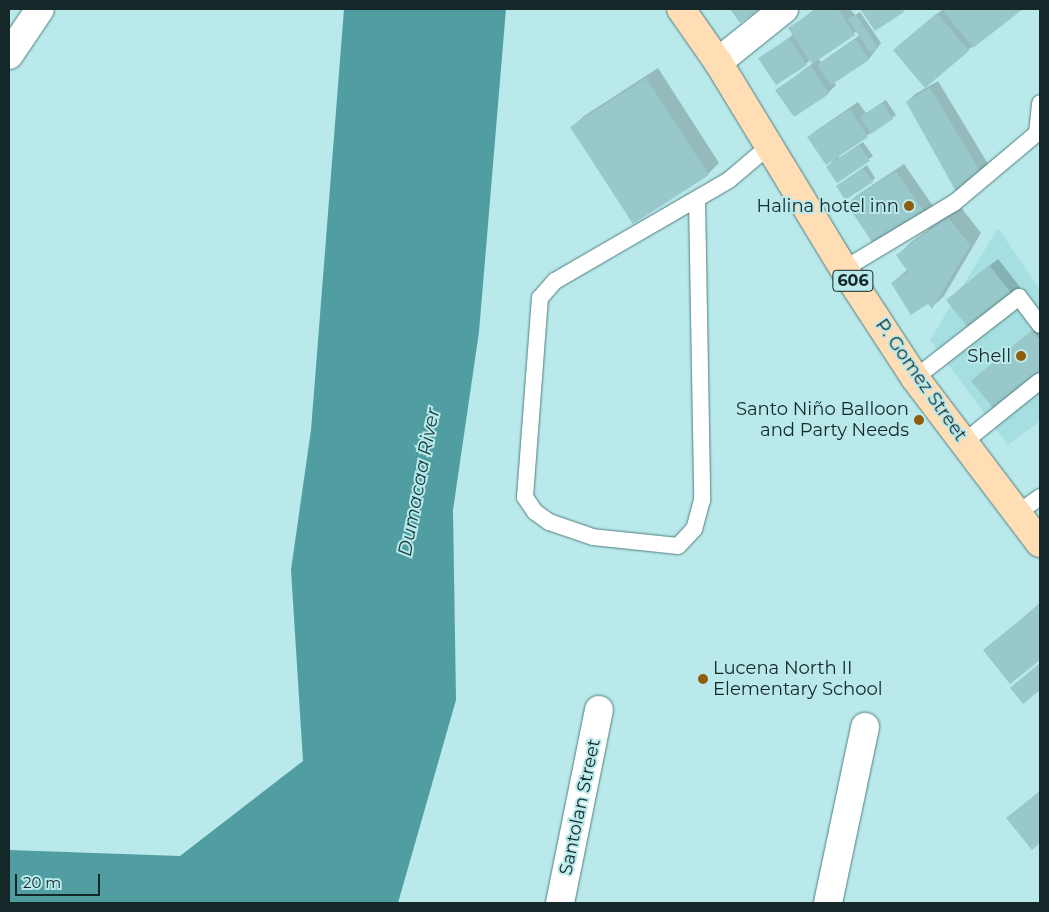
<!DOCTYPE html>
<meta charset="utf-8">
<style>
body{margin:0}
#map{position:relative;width:1049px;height:912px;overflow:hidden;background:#b9e9eb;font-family:Montserrat,sans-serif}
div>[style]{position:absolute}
.built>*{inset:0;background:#a5dfe1}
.water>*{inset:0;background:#509ea1}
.shadow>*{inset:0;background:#0003}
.building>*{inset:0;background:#99c8ca}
.roads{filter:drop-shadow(0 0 1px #517e7f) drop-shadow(0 0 1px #517e7f)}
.lane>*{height:16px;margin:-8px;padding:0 8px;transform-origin:8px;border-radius:8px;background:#fff}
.street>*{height:28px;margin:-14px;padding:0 14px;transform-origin:14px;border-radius:14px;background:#fff}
.primary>*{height:28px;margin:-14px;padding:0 14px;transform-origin:14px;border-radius:14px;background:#ffddb5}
.dots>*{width:14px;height:14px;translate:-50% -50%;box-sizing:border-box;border:2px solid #b9e9eb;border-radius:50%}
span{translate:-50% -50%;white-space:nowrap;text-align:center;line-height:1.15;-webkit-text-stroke:4px #b9e9eb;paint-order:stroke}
.shield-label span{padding:1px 4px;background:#b9e9eb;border:1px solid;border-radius:4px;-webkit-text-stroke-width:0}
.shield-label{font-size:16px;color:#152829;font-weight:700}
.poi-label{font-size:18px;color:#152829}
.right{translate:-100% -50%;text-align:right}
.left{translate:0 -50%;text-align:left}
.street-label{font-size:18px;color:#152829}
.water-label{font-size:19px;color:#173c3e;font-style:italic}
.frame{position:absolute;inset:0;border:10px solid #152829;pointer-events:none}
.scale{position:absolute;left:15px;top:874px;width:85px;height:22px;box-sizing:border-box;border:2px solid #152829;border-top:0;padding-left:6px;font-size:15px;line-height:18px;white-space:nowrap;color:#152829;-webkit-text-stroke:4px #b9e9eb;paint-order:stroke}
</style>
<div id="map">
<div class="built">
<div style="clip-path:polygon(998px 228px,1040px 290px,1040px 421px,1008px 445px,930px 340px)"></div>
</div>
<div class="water">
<div style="clip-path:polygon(344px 9px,506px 9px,479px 332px,453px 510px,456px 700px,398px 903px,9px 903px,9px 850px,180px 856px,303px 761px,291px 570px,311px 430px)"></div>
</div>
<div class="shadow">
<div style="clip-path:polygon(evenodd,815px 9px,850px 9px,855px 15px,860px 12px,881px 43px,869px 59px,834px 82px,836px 85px,828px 93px,777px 90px,813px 63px,810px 60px,806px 64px,760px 59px,794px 34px,790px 28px,815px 9px,857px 31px,860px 35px,821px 62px,818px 58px,857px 31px)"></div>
<div style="clip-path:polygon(862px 9px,905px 9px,875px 29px)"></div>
<div style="clip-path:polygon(943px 9px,1021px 9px,968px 50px,903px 43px)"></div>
<div style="clip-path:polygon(658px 68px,719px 163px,708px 174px,572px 127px,584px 116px)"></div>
<div style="clip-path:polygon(938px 81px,988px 164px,980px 172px,907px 102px,915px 94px)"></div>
<div style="clip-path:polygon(886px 100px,896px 115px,838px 156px,839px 158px,863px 142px,873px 156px,837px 181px,827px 167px,835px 159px,809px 137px,817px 130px,858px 102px,866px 113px)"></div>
<div style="clip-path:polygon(904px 164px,933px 206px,925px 214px,848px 204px,856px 196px)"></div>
<div style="clip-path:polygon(867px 165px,875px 178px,872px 181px,841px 183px)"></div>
<div style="clip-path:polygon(960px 206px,981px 233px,944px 296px,932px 307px,928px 302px,892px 283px,908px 269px,898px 255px,910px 243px)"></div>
<div style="clip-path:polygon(998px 259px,1020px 287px,1012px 295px,956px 292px)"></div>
<div style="clip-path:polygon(1036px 328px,1040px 333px,1040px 369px,994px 407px,976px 377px)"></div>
<div style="clip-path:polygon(1040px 603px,1040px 658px,1011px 682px,985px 650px)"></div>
<div style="clip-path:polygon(1040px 791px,1040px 842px,1032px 848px,1008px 818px)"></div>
</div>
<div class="building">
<div style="clip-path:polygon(730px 9px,760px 9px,740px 23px)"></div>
<div style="clip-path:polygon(817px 9px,838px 9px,855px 35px,812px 64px,788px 28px)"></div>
<div style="clip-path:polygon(860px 9px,902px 9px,904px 12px,875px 31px)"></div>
<div style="clip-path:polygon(942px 9px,1023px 9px,973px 48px)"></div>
<div style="clip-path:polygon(937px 13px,969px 51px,925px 88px,893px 50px)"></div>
<div style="clip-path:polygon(856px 15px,878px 48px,870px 53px,848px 19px)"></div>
<div style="clip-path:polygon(789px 38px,807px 65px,776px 85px,758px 58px)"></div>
<div style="clip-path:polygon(856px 39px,869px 60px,831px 85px,817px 65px)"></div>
<div style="clip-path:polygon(811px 66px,829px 94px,794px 117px,775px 90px)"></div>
<div style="clip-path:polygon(646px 78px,709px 175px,633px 224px,570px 127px)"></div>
<div style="clip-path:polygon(930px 88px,981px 173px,958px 195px,906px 102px)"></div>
<div style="clip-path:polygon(882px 103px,893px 119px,871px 134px,860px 117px)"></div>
<div style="clip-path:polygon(850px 109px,868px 137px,826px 165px,807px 137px)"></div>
<div style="clip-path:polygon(859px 145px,870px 161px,837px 183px,826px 167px)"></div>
<div style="clip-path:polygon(863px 168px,873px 182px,845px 200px,836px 186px)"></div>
<div style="clip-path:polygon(896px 171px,926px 215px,876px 248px,846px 203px)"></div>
<div style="clip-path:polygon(948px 217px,970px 245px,932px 309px,928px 304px,911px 315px,891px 283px,908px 272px,896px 255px)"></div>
<div style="clip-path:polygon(989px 265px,1013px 295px,970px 330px,946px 300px)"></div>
<div style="clip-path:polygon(1032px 330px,1040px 340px,1040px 371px,994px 409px,971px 381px)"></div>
<div style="clip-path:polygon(1040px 604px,1040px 660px,1010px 684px,983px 650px)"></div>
<div style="clip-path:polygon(1040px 663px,1040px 690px,1023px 704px,1010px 688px)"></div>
<div style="clip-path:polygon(1040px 791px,1040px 843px,1032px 850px,1006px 818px)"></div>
</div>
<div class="roads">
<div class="lane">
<div style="left:697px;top:199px;width:301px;rotate:89deg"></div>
<div style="left:702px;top:500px;width:30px;rotate:105deg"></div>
<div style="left:694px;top:529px;width:23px;rotate:133deg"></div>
<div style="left:678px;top:546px;width:85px;rotate:-174deg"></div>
<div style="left:593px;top:537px;width:46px;rotate:-161.2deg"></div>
<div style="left:549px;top:522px;width:17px;rotate:-144deg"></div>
<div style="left:535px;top:512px;width:18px;rotate:-124deg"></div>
<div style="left:525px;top:497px;width:200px;rotate:-85.7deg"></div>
<div style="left:540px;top:298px;width:23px;rotate:-49deg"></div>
<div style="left:555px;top:281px;width:201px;rotate:-30.1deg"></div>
<div style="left:729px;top:180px;width:52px;rotate:-40.4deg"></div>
<div style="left:844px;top:269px;width:128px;rotate:-31deg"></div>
<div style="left:954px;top:203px;width:109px;rotate:-40.1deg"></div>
<div style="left:1037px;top:133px;width:30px;rotate:-84deg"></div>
<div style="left:915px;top:378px;width:132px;rotate:-37.9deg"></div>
<div style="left:1019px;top:297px;width:35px;rotate:53deg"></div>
<div style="left:964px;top:442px;width:97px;rotate:-38.8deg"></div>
<div style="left:1018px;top:513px;width:27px;rotate:-36deg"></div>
</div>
<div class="street">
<div style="left:9px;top:55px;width:55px;rotate:-56deg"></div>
<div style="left:718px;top:62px;width:85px;rotate:-38.8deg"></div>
<div style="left:560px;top:903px;width:197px;rotate:-78.6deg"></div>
<div style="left:828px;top:903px;width:180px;rotate:-78.1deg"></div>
</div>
<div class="primary">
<div style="left:681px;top:9px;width:65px;rotate:55.1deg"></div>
<div style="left:718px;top:62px;width:242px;rotate:58.7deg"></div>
<div style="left:844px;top:269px;width:130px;rotate:56.9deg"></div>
<div style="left:915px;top:378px;width:207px;rotate:52.9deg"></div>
</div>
</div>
<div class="dots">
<div style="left:909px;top:206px;background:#905d0d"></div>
<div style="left:1021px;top:356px;background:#905d0d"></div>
<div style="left:919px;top:420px;background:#905d0d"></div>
<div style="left:703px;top:679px;background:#905d0d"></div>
</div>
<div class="shield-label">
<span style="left:853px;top:281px">606</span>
</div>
<div class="poi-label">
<span class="right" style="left:899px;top:206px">Halina hotel inn</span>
<span class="right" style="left:1011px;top:356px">Shell</span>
<span class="right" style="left:909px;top:420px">Santo Niño Balloon<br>and Party Needs</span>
<span class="left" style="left:713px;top:679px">Lucena North II<br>Elementary School</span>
</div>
<div class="street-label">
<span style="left:921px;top:380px;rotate:55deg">P. Gomez Street</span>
<span style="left:580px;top:807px;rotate:-78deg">Santolan Street</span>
</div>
<div class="water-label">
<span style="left:419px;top:482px;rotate:-79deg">Dumacaa River</span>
</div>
<div class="frame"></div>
<div class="scale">20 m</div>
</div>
